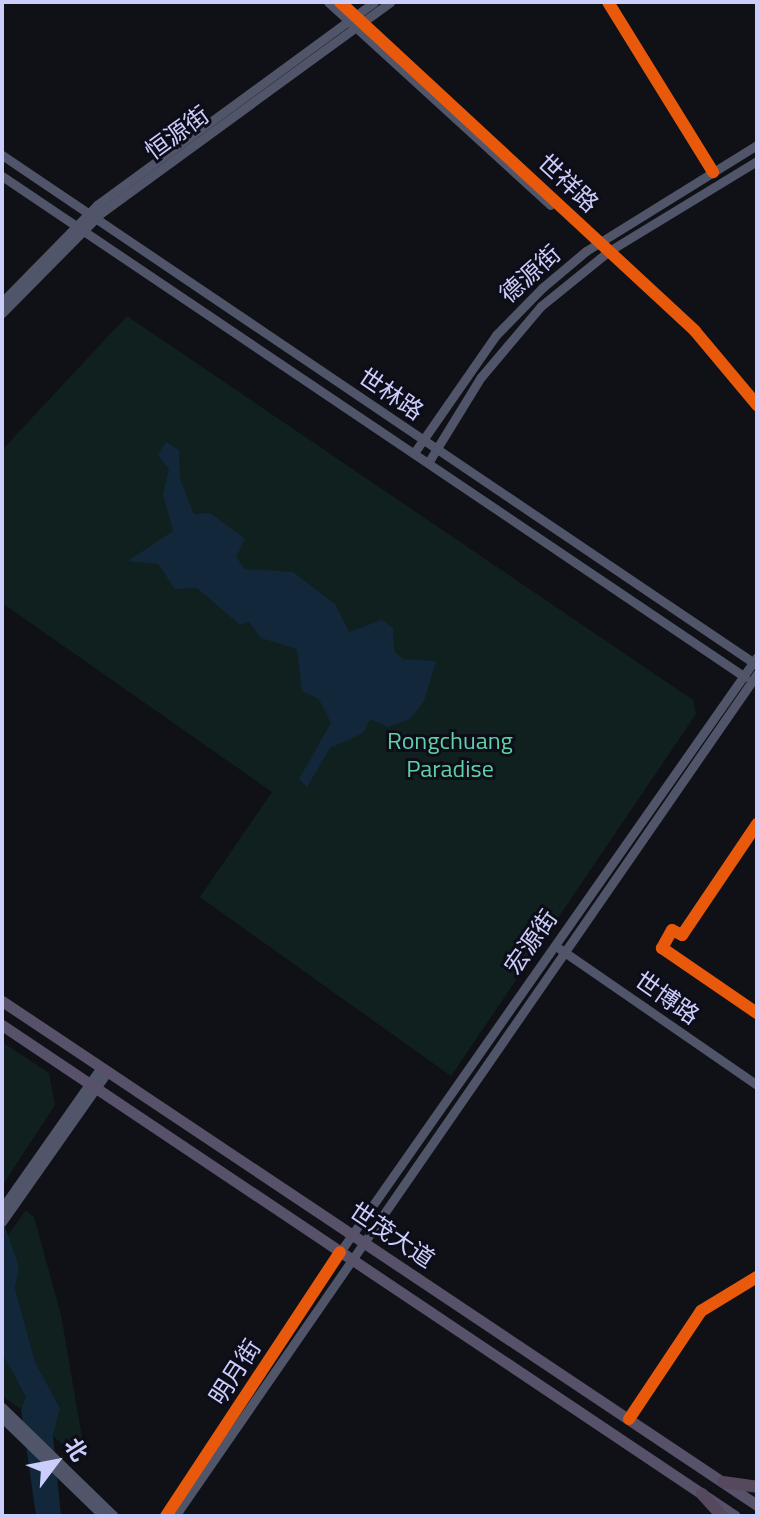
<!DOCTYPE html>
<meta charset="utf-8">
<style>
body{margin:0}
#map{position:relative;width:759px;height:1518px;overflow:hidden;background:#101017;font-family:"Titillium Web","Noto Sans SC",sans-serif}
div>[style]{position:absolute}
.green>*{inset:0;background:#10201f}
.water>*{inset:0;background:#12283a}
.street>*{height:7px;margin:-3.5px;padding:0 3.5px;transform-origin:3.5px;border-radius:3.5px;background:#464757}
.secondary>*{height:9px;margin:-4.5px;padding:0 4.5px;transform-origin:4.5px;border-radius:4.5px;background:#51556a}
.primary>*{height:11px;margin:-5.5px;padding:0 5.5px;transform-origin:5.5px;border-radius:5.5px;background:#575169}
.highway>*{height:12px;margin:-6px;padding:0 6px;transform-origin:6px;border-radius:6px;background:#57495d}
.cycleway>*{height:12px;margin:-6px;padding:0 6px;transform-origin:6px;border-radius:6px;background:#e8590c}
span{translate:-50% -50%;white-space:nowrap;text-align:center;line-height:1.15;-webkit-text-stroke:6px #0d0d1a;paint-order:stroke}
.street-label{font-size:24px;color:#cbcdfa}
.park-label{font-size:24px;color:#60d0a5}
.frame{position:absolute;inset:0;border:4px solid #cbcdfa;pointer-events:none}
.north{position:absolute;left:16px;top:1422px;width:80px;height:80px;-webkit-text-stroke:6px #0d0d1a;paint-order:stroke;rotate:58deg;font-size:22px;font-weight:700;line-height:32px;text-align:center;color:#cbcdfa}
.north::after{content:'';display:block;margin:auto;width:28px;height:36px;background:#cbcdfa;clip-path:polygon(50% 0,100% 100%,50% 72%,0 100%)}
</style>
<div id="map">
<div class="green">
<div style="clip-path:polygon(127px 316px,693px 700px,696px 714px,451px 1076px,200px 897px,272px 792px,2px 603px,2px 450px)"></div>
<div style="clip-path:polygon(2px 1042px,49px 1073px,55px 1105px,2px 1186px)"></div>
<div style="clip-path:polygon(26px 1210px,34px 1217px,61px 1315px,85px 1455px,79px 1460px,53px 1436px,60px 1408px,35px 1362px,15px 1288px,19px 1266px,8px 1235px)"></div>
<div style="clip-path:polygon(2px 1353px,26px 1397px,21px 1409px,2px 1396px)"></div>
</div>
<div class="water">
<div style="clip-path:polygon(166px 442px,179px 450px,180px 479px,194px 514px,210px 513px,245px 539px,236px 557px,245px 569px,293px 572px,335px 604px,349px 632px,382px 620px,393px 628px,394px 651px,403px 659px,436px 661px,424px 701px,410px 719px,388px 727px,370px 719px,363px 733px,330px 748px,307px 787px,299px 779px,331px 723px,319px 699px,302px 691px,297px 649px,261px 638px,249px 622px,240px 625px,197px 588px,175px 589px,158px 564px,128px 561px,173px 531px,163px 494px,169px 469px,158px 455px)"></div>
<div style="clip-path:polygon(2px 1218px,19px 1266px,15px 1288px,35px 1362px,60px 1408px,53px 1436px,61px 1516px,36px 1516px,21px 1409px,26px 1397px,2px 1353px)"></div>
</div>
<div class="street">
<div style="left:608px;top:2px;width:200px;rotate:58.3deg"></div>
<div style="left:757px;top:824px;width:134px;rotate:124deg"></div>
<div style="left:682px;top:935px;width:11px;rotate:-153deg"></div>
<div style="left:672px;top:930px;width:21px;rotate:119deg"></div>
<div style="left:662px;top:948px;width:115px;rotate:34.4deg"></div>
<div style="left:629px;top:1419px;width:130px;rotate:-56.3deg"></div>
<div style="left:701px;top:1311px;width:66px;rotate:-31.3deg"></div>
</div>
<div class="secondary">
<div style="left:328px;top:2px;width:301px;rotate:42.4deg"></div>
<div style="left:340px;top:2px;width:484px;rotate:42.8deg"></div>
<div style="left:695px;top:331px;width:97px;rotate:50deg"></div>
<div style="left:2px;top:155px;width:911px;rotate:34.04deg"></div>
<div style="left:2px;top:176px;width:896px;rotate:33.99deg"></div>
<div style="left:2px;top:302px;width:136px;rotate:-45.6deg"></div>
<div style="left:97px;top:205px;width:343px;rotate:-36.2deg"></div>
<div style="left:2px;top:313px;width:141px;rotate:-45.3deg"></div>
<div style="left:101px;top:213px;width:358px;rotate:-36.1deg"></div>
<div style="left:414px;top:453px;width:144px;rotate:-55.2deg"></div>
<div style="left:496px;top:335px;width:66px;rotate:-45.6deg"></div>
<div style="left:542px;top:288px;width:57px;rotate:-40.1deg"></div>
<div style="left:586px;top:251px;width:201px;rotate:-31.8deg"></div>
<div style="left:428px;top:463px;width:101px;rotate:-58.4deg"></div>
<div style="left:481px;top:377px;width:93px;rotate:-49.8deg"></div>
<div style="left:541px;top:306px;width:87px;rotate:-39deg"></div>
<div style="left:609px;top:251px;width:173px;rotate:-31.3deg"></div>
<div style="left:560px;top:949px;width:239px;rotate:34.6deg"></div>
<div style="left:2px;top:1208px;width:172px;rotate:-54.9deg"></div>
<div style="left:2px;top:1222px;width:184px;rotate:-54.9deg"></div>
<div style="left:2px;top:1407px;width:156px;rotate:44.2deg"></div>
<div style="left:2px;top:1418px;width:141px;rotate:44.1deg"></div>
<div style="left:166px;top:1516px;width:316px;rotate:-56.6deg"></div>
<div style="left:340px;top:1252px;width:727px;rotate:-54.98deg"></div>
<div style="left:175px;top:1516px;width:1024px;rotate:-55.35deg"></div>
</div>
<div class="primary">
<div style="left:2px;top:1001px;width:908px;rotate:33.73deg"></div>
<div style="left:2px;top:1025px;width:882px;rotate:33.82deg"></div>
</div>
<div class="highway">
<div style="left:723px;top:1482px;width:34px;rotate:8deg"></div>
<div style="left:702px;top:1494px;width:30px;rotate:48deg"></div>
</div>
<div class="cycleway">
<div style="left:340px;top:2px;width:484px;rotate:42.8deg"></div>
<div style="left:695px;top:331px;width:97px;rotate:50deg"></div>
<div style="left:608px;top:2px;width:200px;rotate:58.3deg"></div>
<div style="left:757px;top:824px;width:134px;rotate:124deg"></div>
<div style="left:682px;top:935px;width:11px;rotate:-153deg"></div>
<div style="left:672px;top:930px;width:21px;rotate:119deg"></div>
<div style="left:662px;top:948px;width:115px;rotate:34.4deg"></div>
<div style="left:629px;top:1419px;width:130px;rotate:-56.3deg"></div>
<div style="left:701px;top:1311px;width:66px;rotate:-31.3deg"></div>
<div style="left:166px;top:1516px;width:316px;rotate:-56.6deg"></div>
</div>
<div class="street-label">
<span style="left:177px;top:133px;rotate:-36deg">恒源街</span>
<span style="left:568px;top:183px;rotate:43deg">世祥路</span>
<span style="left:530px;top:274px;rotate:-42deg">德源街</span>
<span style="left:391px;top:394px;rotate:34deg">世林路</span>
<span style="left:531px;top:942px;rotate:-55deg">宏源街</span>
<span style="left:667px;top:998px;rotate:35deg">世博路</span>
<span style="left:392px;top:1235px;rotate:34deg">世茂大道</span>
<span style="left:235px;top:1372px;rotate:-57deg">明月街</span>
</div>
<div class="park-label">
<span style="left:450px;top:755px">Rongchuang<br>Paradise</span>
</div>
<div class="frame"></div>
<div class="north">北</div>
</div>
